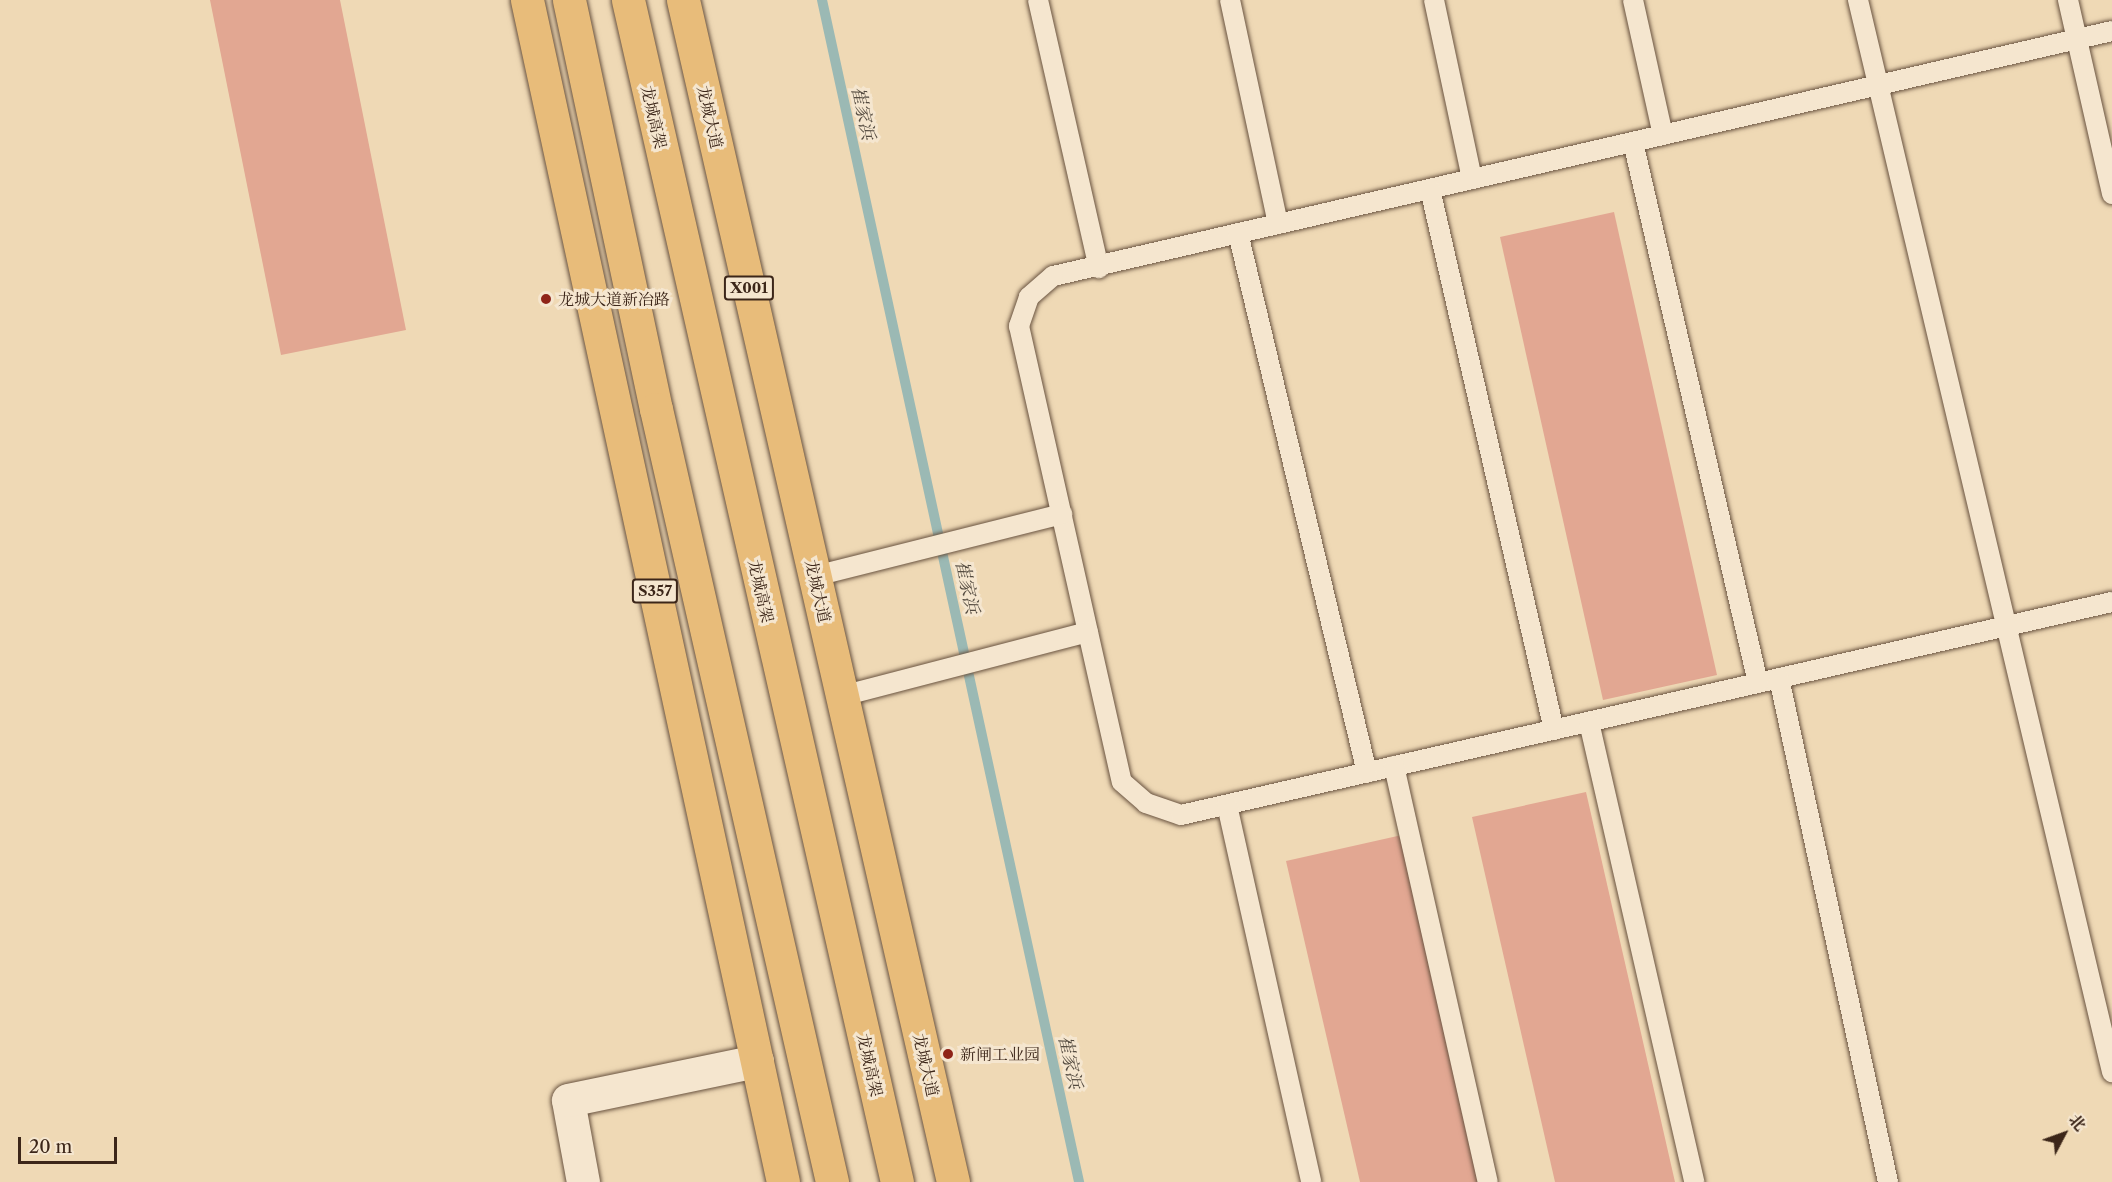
<!DOCTYPE html>
<meta charset="utf-8">
<style>
body{margin:0}
#map{position:relative;width:2112px;height:1182px;overflow:hidden;background:#efd9b5;font-family:"Libre Caslon Text","Noto Serif SC",serif}
div>[style]{position:absolute}
.stream>*{height:10px;margin:-5px;padding:0 5px;transform-origin:5px;border-radius:5px;background:#9bb9b4}
.building>*{inset:0;background:#e2a792}
.roads{filter:drop-shadow(0 0 2px #695340) drop-shadow(0 0 2px #695340)}
.service>*{height:20px;margin:-10px;padding:0 10px;transform-origin:10px;border-radius:10px;background:#f5e6cf}
.minor>*{height:33px;margin:-16.5px;padding:0 16.5px;transform-origin:16.5px;border-radius:16.5px;background:#f5e6cf}
.primary>*{height:33px;margin:-16.5px;padding:0 16.5px;transform-origin:16.5px;border-radius:16.5px;background:#e8bc7a}
.trunk>*{height:33px;margin:-16.5px;padding:0 16.5px;transform-origin:16.5px;border-radius:16.5px;background:#e8bc7a}
.dots>*{width:16px;height:16px;translate:-50% -50%;box-sizing:border-box;border:3px solid #f5e6cf;border-radius:50%}
span{translate:-50% -50%;white-space:nowrap;text-align:center;line-height:1.15;-webkit-text-stroke:6px #f5e6cf;paint-order:stroke}
.shield-label span{padding:2px 4px;background:#f5e6cf;border:2px solid;border-radius:4px;-webkit-text-stroke-width:0}
.shield-label{font-size:15px;color:#3c2619;font-weight:700}
.street-label{font-size:16px;color:#3c2619}
.poi-label{font-size:16px;color:#3c2619}
.left{translate:0 -50%;text-align:left}
.water-label{font-size:18px;color:#544b40;font-style:italic}
.north{position:absolute;left:2034px;top:1104px;width:60px;height:60px;-webkit-text-stroke:4px #f5e6cf;paint-order:stroke;rotate:49deg;font-size:16px;font-weight:700;line-height:24px;text-align:center;color:#3c2619}
.north::after{content:'';display:block;margin:auto;width:21px;height:27px;background:#3c2619;clip-path:polygon(50% 0,100% 100%,50% 72%,0 100%)}
.scale{position:absolute;left:18px;top:1137px;width:99px;height:27px;box-sizing:border-box;border:3px solid #3c2619;border-top:0;padding-left:8px;font-size:18px;line-height:21px;white-space:nowrap;color:#3c2619;-webkit-text-stroke:4px #f5e6cf;paint-order:stroke}
</style>
<div id="map">
<div class="stream">
<div style="left:822px;top:0;width:1210px;rotate:77.73deg"></div>
</div>
<div class="building">
<div style="clip-path:polygon(210px 0,340px 0,406px 330px,281px 355px)"></div>
<div style="clip-path:polygon(1614px 212px,1717px 675px,1603px 700px,1500px 237px)"></div>
<div style="clip-path:polygon(1586px 792px,1675px 1182px,1555px 1182px,1472px 817px)"></div>
<div style="clip-path:polygon(1402px 835px,1481px 1182px,1360px 1182px,1286px 861px)"></div>
</div>
<div class="roads">
<div class="service">
<div style="left:1038px;top:0;width:275px;rotate:77.2deg"></div>
<div style="left:1230px;top:0;width:229px;rotate:77.9deg"></div>
<div style="left:1434px;top:0;width:183px;rotate:78deg"></div>
<div style="left:1633px;top:0;width:138px;rotate:77.5deg"></div>
<div style="left:1858px;top:0;width:1102px;rotate:76.67deg"></div>
<div style="left:2068px;top:0;width:199px;rotate:77.2deg"></div>
<div style="left:2112px;top:31px;width:1087px;rotate:166.97deg"></div>
<div style="left:1053px;top:276px;width:32px;rotate:139deg"></div>
<div style="left:1029px;top:297px;width:31px;rotate:109deg"></div>
<div style="left:1019px;top:326px;width:467px;rotate:77.3deg"></div>
<div style="left:1122px;top:782px;width:32px;rotate:41deg"></div>
<div style="left:1146px;top:803px;width:37px;rotate:19deg"></div>
<div style="left:1181px;top:815px;width:955px;rotate:-12.89deg"></div>
<div style="left:1633px;top:142px;width:555px;rotate:76.99deg"></div>
<div style="left:1430px;top:189px;width:555px;rotate:77.09deg"></div>
<div style="left:1238px;top:233px;width:555px;rotate:76.56deg"></div>
<div style="left:815px;top:576px;width:255px;rotate:-14.1deg"></div>
<div style="left:1779px;top:678px;width:516px;rotate:77.8deg"></div>
<div style="left:842px;top:696px;width:254px;rotate:-14.6deg"></div>
<div style="left:1589px;top:722px;width:472px;rotate:77.1deg"></div>
<div style="left:1394px;top:766px;width:426px;rotate:77.3deg"></div>
<div style="left:1227px;top:805px;width:386px;rotate:77.4deg"></div>
</div>
<div class="minor">
<div style="left:583px;top:1182px;width:83px;rotate:-100.4deg"></div>
<div style="left:568px;top:1100px;width:193px;rotate:-11.7deg"></div>
</div>
<div class="primary">
<div style="left:527px;top:0;width:1209px;rotate:77.78deg"></div>
<div style="left:683px;top:0;width:1212px;rotate:77.13deg"></div>
</div>
<div class="trunk">
<div style="left:569px;top:0;width:418px;rotate:78deg"></div>
<div style="left:656px;top:409px;width:793px;rotate:77.17deg"></div>
<div style="left:628px;top:0;width:1212px;rotate:77.18deg"></div>
</div>
</div>
<div class="dots">
<div style="left:546px;top:299px;background:#8f2418"></div>
<div style="left:948px;top:1054px;background:#8f2418"></div>
</div>
<div class="shield-label">
<span style="left:749px;top:288px">X001</span>
<span style="left:655px;top:591px">S357</span>
</div>
<div class="street-label">
<span style="left:654px;top:117px;rotate:77deg">龙城高架</span>
<span style="left:710px;top:117px;rotate:77deg">龙城大道</span>
<span style="left:761px;top:591px;rotate:77deg">龙城高架</span>
<span style="left:818px;top:591px;rotate:77deg">龙城大道</span>
<span style="left:870px;top:1065px;rotate:77deg">龙城高架</span>
<span style="left:926px;top:1065px;rotate:77deg">龙城大道</span>
</div>
<div class="poi-label">
<span class="left" style="left:558px;top:299px">龙城大道新冶路</span>
<span class="left" style="left:960px;top:1054px">新闸工业园</span>
</div>
<div class="water-label">
<span style="left:863px;top:113px;rotate:78deg">崔家浜</span>
<span style="left:967px;top:587px;rotate:78deg">崔家浜</span>
<span style="left:1070px;top:1062px;rotate:78deg">崔家浜</span>
</div>
<div class="north">北</div>
<div class="scale">20 m</div>
</div>
